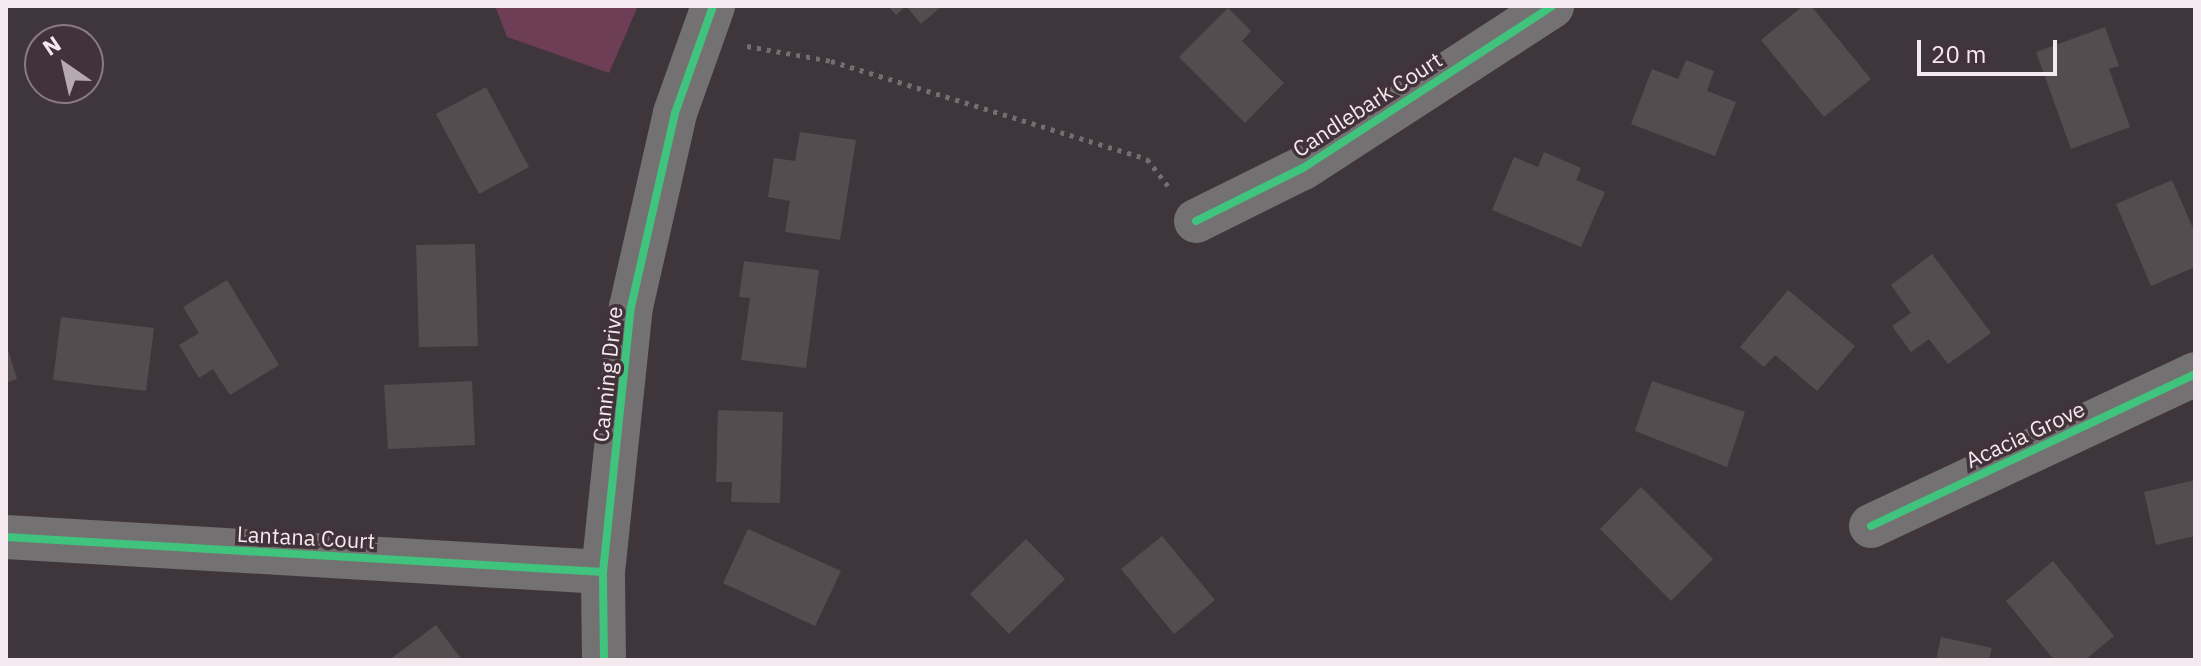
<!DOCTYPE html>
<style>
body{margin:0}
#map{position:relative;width:2201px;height:666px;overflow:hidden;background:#3e363a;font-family:"IBM Plex Sans",sans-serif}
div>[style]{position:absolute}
.green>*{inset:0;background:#6d3e55}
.building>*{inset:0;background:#534d50}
.path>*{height:5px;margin-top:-2.5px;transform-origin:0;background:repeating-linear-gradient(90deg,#736e70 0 4px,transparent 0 10px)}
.street>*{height:44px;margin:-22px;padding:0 22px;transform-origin:22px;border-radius:22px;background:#747172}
.cycleway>*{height:8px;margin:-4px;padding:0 4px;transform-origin:4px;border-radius:4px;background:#40c37c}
span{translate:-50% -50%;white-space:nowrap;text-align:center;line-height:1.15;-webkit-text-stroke:7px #423239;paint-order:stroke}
.street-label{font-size:22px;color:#f4e9ee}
.frame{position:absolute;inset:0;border:8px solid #f4e9ee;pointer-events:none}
.north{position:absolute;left:24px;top:24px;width:80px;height:80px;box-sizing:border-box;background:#423239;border:2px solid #897b81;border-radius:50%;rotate:326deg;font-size:22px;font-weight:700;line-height:32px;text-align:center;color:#f4e9ee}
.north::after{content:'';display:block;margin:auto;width:28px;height:36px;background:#b4aaaf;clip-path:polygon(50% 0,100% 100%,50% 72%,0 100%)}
.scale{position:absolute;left:1917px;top:40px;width:140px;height:36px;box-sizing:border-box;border:4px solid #f4e9ee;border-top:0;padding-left:10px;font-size:24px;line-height:28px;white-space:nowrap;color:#f4e9ee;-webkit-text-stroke:6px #423239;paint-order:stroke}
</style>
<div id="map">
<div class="green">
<div style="clip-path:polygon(495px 6px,638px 6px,609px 73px,507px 37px)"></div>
</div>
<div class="building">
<div style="clip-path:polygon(888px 6px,942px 6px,921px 24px,906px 6px,896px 15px)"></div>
<div style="clip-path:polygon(1803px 6px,1811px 6px,1871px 79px,1824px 117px,1761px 40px)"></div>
<div style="clip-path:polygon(1228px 8px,1251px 31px,1242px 41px,1284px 83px,1245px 123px,1179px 57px)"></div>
<div style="clip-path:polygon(2105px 27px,2119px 66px,2109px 69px,2130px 127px,2071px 149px,2036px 52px)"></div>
<div style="clip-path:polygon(1686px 60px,1714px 71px,1707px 91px,1736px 102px,1715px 156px,1631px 124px,1652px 69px,1678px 79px)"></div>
<div style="clip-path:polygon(486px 87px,529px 167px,479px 194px,436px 114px)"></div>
<div style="clip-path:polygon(800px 132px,856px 140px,840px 240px,785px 232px,790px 201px,768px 197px,774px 158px,795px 161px)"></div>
<div style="clip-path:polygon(1544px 152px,1581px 168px,1576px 180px,1605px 192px,1581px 247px,1492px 210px,1514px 157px,1538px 167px)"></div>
<div style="clip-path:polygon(2172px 180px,2195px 233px,2195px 267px,2151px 286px,2116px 204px)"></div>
<div style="clip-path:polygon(475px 244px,478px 346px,419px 347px,416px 245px)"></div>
<div style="clip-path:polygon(1932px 254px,1991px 333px,1948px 364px,1929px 339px,1911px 352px,1892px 326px,1911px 313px,1891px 285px)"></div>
<div style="clip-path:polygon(744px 261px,819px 270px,806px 368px,741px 360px,750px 298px,739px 297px)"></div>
<div style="clip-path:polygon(227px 280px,279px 365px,230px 395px,213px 369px,199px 378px,179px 345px,199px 333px,183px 307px)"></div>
<div style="clip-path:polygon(1788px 290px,1855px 346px,1817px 391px,1775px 355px,1764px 367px,1740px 347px)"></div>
<div style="clip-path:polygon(61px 317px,154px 328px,146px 391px,53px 380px)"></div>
<div style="clip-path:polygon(6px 343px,17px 379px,6px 383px)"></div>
<div style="clip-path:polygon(472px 381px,475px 445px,388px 449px,384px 385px)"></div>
<div style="clip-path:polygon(1652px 381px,1745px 412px,1727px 467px,1635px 431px)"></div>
<div style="clip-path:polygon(718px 410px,783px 412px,780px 503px,731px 502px,732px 482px,716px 482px)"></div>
<div style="clip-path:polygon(2195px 480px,2195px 536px,2156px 545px,2144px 492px)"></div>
<div style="clip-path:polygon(1641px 487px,1713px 559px,1671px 601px,1600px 529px)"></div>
<div style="clip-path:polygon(748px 529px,841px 571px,815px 626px,723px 583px)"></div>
<div style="clip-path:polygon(1162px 536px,1215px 600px,1174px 634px,1121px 569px)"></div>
<div style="clip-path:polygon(1026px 539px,1065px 579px,1009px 634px,970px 594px)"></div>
<div style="clip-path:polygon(2053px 561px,2114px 636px,2085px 660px,2054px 660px,2006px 601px)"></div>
<div style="clip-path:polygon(436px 625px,462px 660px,389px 660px)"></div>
<div style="clip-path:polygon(1941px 637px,1992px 648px,1989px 660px,1936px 660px)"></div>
</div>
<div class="path">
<div style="left:747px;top:46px;width:85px;rotate:10.1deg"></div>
<div style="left:831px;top:61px;width:331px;rotate:17.2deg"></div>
<div style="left:1147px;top:159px;width:34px;rotate:52deg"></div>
</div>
<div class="street">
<div style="left:1196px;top:221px;width:119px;rotate:-26.4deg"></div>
<div style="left:1303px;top:168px;width:297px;rotate:-33deg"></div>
<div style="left:1871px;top:526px;width:358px;rotate:-25.1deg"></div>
<div style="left:6px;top:537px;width:598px;rotate:3.36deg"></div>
<div style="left:604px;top:660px;width:88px;rotate:-90.7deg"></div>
<div style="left:603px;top:572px;width:266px;rotate:-84deg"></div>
<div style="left:631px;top:307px;width:199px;rotate:-77.2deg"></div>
<div style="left:675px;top:113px;width:114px;rotate:-70.4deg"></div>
</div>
<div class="cycleway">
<div style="left:1196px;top:221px;width:119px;rotate:-26.4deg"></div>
<div style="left:1303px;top:168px;width:297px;rotate:-33deg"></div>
<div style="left:1871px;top:526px;width:358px;rotate:-25.1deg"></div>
<div style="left:6px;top:537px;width:598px;rotate:3.36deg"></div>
<div style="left:604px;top:660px;width:88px;rotate:-90.7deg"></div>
<div style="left:603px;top:572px;width:266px;rotate:-84deg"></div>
<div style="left:631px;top:307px;width:199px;rotate:-77.2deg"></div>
<div style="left:675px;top:113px;width:114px;rotate:-70.4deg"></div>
</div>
<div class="street-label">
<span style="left:1367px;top:104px;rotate:-33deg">Candlebark Court</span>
<span style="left:607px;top:374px;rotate:-84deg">Canning Drive</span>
<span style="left:2025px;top:434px;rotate:-25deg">Acacia Grove</span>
<span style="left:306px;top:537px;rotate:3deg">Lantana Court</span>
</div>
<div class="frame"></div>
<div class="north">N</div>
<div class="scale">20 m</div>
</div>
